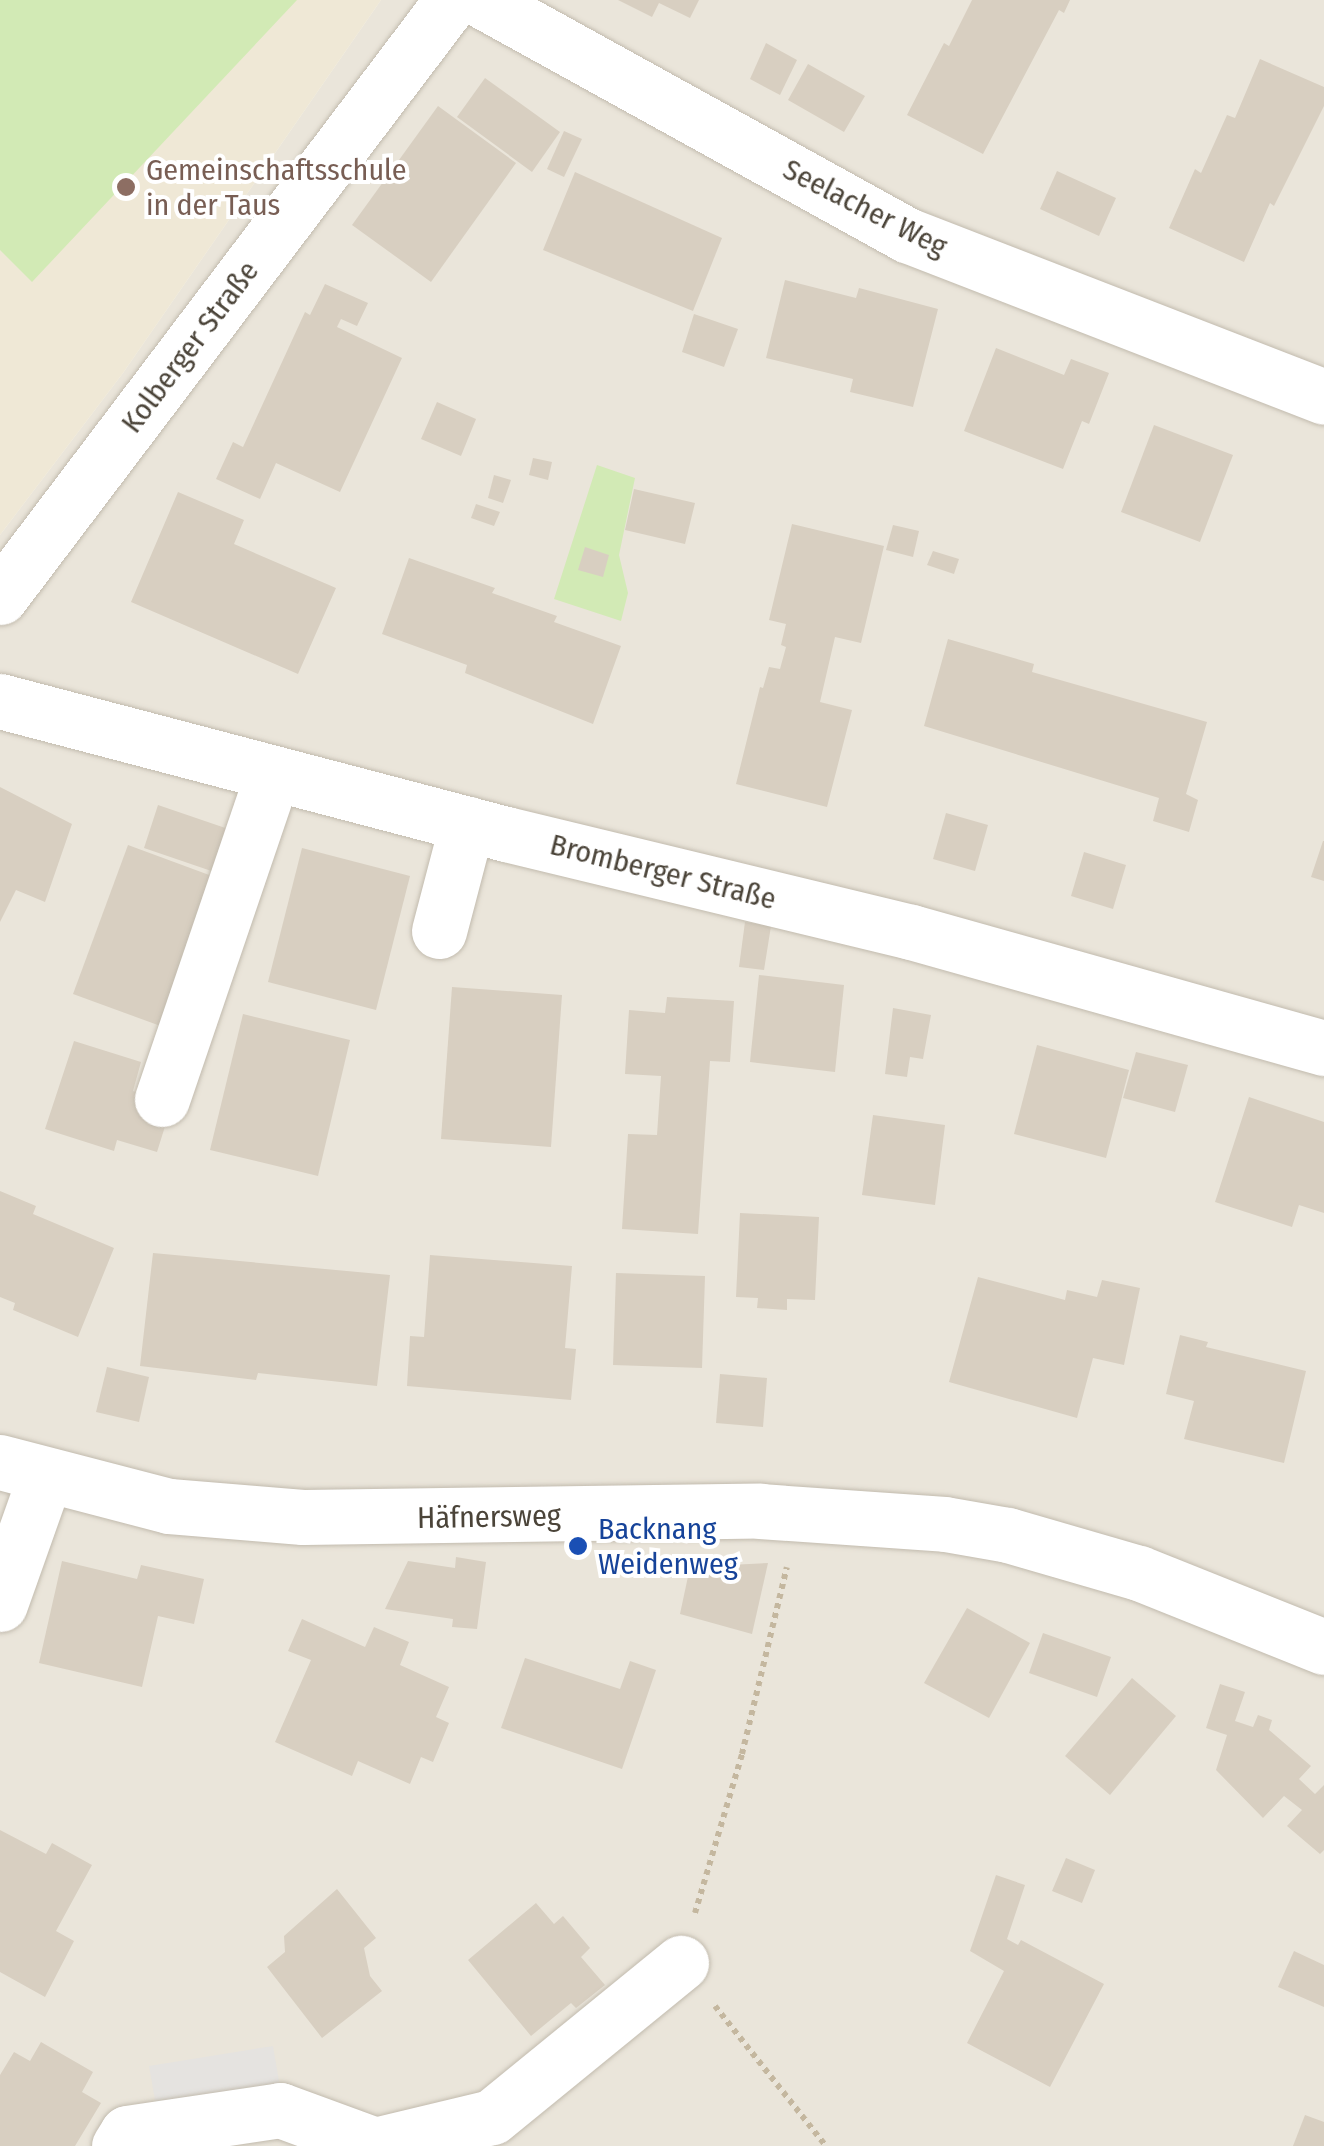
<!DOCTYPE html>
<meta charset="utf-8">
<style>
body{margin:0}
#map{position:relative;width:1324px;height:2146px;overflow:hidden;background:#f6f3ec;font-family:"Fira Sans Condensed",sans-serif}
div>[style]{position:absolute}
.residential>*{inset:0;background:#eae5da}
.education>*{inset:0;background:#efe8d6}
.green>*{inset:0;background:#d2eab5}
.parking>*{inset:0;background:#e5e3e0}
.building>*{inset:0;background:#d8cfc1}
.path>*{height:6px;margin-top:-3px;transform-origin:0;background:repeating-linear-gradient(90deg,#c4b79f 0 5px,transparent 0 10px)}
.roads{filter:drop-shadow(0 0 2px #c2bbae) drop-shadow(0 0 2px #c2bbae)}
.minor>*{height:55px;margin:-27.5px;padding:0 27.5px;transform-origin:27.5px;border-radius:27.5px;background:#fff}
.dots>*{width:28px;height:28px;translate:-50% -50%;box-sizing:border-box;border:5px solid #fff;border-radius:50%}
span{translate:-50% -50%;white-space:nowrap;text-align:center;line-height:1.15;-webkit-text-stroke:8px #fff;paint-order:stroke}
.education-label{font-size:30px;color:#785e54}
.left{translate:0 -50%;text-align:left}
.street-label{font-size:30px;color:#4b4439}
.transit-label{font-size:30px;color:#164399}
</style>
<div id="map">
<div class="residential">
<div style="clip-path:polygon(381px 0,1324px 0,1324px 2146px,0 2146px,0 535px,123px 373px)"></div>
</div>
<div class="education">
<div style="clip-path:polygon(0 0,381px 0,123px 373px,0 535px)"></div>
</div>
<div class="green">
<div style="clip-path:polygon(0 0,297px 0,32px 282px,0 250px)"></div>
<div style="clip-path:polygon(597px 465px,635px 478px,619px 555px,628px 593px,621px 621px,554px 599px)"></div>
</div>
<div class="parking">
<div style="clip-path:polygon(273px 2046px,280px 2087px,156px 2106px,149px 2066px)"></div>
</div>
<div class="building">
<div style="clip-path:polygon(618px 0,699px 0,690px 18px,659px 3px,652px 17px)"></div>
<div style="clip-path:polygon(972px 0,1070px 0,1064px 13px,1059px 10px,983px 154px,907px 115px,944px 43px,949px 46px)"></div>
<div style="clip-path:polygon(766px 43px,797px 60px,780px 95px,750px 79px)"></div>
<div style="clip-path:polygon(1260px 59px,1324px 87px,1324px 106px,1274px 206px,1270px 203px,1244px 262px,1169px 228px,1195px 169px,1201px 173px,1227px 115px,1235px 118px)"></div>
<div style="clip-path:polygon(808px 64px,865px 96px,844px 132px,788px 100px)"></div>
<div style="clip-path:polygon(485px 78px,560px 132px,532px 172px,457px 117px)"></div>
<div style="clip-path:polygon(438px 106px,516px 163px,431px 282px,352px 225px)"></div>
<div style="clip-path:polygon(564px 131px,582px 139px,564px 177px,547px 169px)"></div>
<div style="clip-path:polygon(1057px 171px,1116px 198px,1099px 236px,1040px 209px)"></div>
<div style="clip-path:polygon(575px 172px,722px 238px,693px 311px,543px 250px)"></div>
<div style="clip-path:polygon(785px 280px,856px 298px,859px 288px,938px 309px,913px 407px,850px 392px,853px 379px,766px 358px)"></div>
<div style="clip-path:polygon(325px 284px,368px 303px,357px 326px,341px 319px,337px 327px,402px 358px,340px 492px,276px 463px,260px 499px,216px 479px,233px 442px,243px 447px,305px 312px,310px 315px)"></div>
<div style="clip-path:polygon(694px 314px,738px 329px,724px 367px,682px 352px)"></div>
<div style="clip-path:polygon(996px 348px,1064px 375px,1071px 359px,1109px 373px,1089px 424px,1082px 421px,1063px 469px,964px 431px)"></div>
<div style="clip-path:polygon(437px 402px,476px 419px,461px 456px,421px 439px)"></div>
<div style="clip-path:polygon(1154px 425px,1233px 455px,1200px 542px,1121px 512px)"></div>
<div style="clip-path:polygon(533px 458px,552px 462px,548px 480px,529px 475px)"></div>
<div style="clip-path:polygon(494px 475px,511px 480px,503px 503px,488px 498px)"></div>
<div style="clip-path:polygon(634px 489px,695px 503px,685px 544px,625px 530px)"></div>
<div style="clip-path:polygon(178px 492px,244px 520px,234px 544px,336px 588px,298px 674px,131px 602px)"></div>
<div style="clip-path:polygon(476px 504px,500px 512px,494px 526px,471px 518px)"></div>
<div style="clip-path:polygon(792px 524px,884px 546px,861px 643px,835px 637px,820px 702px,852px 710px,827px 807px,736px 784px,760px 687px,763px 688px,769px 667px,780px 669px,786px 647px,781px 645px,786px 624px,769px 620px)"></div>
<div style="clip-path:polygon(893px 525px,919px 531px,913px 557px,886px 550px)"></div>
<div style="clip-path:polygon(585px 547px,609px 555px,603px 577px,578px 570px)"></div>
<div style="clip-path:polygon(933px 551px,959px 559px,954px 574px,927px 565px)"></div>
<div style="clip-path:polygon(409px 558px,495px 588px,492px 593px,557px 616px,554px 622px,621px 646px,593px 724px,465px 673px,467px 665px,382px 634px)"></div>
<div style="clip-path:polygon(948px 639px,1034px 664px,1032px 672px,1207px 722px,1186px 794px,1198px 800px,1189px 832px,1153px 821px,1159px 798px,924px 726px)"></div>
<div style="clip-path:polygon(0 787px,72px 824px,45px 902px,16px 890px,0 922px)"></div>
<div style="clip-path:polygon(158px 805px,240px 833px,226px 876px,144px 848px)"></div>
<div style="clip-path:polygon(946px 813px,988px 825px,975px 871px,933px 859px)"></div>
<div style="clip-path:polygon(1323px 841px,1324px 841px,1324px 881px,1311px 877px)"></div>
<div style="clip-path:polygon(128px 845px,220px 879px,166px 1028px,73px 994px)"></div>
<div style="clip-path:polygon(302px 848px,410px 876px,376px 1010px,268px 982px)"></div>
<div style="clip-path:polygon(1084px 852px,1126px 865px,1113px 909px,1071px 896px)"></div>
<div style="clip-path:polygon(745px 922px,771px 926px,764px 970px,739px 967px)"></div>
<div style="clip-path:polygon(759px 975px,844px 985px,835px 1072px,750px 1062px)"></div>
<div style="clip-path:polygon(452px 987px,562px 995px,551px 1147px,441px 1139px)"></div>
<div style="clip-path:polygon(667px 997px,734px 1001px,730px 1062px,710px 1061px,698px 1234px,622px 1229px,628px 1134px,657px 1135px,661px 1076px,625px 1074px,629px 1010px,665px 1013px)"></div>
<div style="clip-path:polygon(893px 1008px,931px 1015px,923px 1059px,910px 1057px,907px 1077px,885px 1074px)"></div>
<div style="clip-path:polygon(243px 1014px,350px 1040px,318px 1176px,210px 1150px)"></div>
<div style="clip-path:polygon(74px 1041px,141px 1062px,133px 1091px,172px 1104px,157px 1152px,117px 1140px,114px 1151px,45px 1129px)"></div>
<div style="clip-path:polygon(1037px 1045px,1129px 1070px,1106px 1158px,1014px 1134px)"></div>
<div style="clip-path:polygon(1136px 1052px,1188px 1065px,1175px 1112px,1123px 1098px)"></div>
<div style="clip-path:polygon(1249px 1097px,1324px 1122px,1324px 1213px,1299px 1205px,1292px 1227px,1215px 1202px)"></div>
<div style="clip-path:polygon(873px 1115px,945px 1125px,935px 1205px,862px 1195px)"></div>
<div style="clip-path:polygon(0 1191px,36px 1206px,33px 1214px,114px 1248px,78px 1337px,13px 1310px,15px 1303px,0 1297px)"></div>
<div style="clip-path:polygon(740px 1213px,819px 1217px,815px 1300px,787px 1299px,787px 1310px,757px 1308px,758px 1298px,736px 1297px)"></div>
<div style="clip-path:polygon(153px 1253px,390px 1275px,377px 1386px,258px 1373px,256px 1380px,140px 1366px)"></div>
<div style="clip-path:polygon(430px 1255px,572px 1266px,565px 1348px,576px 1349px,571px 1400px,407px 1386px,410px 1336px,424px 1337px)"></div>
<div style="clip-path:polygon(616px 1273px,705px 1276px,702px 1368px,613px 1365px)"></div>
<div style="clip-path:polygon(978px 1277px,1065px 1300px,1067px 1290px,1097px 1297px,1102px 1280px,1140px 1288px,1124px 1365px,1093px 1358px,1077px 1418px,949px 1382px)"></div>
<div style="clip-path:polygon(1180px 1335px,1208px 1342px,1206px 1347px,1306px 1371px,1284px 1463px,1184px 1439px,1194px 1401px,1166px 1394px)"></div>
<div style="clip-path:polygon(107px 1367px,149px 1377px,139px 1422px,96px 1412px)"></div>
<div style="clip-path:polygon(720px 1374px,767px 1378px,763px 1427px,716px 1423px)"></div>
<div style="clip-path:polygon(456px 1557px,486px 1562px,477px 1629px,452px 1627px,453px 1619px,385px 1609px,408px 1561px,455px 1568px)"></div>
<div style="clip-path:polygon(62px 1561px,137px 1579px,141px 1565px,204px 1579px,194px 1624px,158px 1616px,142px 1687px,39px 1663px)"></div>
<div style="clip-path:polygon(768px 1563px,752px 1634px,680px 1614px,690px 1567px)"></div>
<div style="clip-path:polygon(967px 1608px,1030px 1643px,989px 1718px,924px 1683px)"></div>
<div style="clip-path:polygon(302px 1619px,365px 1647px,374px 1627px,409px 1642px,400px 1665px,449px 1687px,436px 1717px,449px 1723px,433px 1762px,421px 1757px,410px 1784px,358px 1761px,352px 1776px,275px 1742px,311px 1660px,288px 1651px)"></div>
<div style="clip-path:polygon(1043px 1633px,1111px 1657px,1097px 1697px,1029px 1673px)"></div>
<div style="clip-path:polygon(525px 1658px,620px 1689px,630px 1661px,656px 1670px,622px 1769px,501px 1728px)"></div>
<div style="clip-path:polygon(1132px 1678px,1176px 1716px,1110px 1795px,1065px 1756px)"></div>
<div style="clip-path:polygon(1220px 1684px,1245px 1692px,1235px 1721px,1253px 1727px,1258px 1715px,1272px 1720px,1269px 1730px,1311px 1766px,1299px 1779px,1315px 1794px,1324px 1785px,1324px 1850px,1320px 1854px,1287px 1826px,1302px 1810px,1284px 1796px,1263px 1818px,1216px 1770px,1227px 1735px,1206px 1728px)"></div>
<div style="clip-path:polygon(0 1830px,46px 1854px,52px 1843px,92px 1865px,56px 1931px,74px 1941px,45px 1997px,0 1972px)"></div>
<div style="clip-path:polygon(1066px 1858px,1095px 1870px,1082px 1903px,1052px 1891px)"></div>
<div style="clip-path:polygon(996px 1875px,1025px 1885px,1007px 1939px,1018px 1945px,1021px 1940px,1104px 1984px,1050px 2087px,967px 2043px,1004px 1971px,970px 1951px)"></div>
<div style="clip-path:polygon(337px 1889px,376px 1938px,364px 1948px,370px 1976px,382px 1991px,322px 2038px,267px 1967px,285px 1952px,284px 1936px)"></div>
<div style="clip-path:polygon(536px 1903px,554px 1924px,563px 1916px,590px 1948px,581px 1957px,605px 1985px,576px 2008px,571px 2003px,531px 2036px,468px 1960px)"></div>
<div style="clip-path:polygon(1294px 1951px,1324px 1965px,1324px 2007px,1278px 1987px)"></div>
<div style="clip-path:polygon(41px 2042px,93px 2072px,82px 2092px,101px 2103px,75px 2146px,0 2146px,0 2075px,14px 2052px,30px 2061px)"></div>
<div style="clip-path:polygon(1305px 2115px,1324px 2122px,1324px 2146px,1293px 2146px)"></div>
</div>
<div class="path">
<div style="left:695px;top:1913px;width:166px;rotate:-73.5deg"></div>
<div style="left:742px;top:1754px;width:192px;rotate:-76.5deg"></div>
<div style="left:715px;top:2006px;width:179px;rotate:51.6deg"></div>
</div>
<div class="roads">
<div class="minor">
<div style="left:481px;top:0;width:487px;rotate:28.9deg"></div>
<div style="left:907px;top:235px;width:447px;rotate:21.2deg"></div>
<div style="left:0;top:597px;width:749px;rotate:-52.87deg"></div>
<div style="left:0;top:701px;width:523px;rotate:14.73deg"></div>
<div style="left:506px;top:834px;width:417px;rotate:13.6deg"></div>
<div style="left:911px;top:932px;width:429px;rotate:15.7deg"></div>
<div style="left:439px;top:931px;width:111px;rotate:-75.3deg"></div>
<div style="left:162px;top:1099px;width:344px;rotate:-71.2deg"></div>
<div style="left:0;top:1462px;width:175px;rotate:14.6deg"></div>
<div style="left:169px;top:1506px;width:134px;rotate:4.7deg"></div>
<div style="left:303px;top:1517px;width:457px;rotate:-0.8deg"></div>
<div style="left:760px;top:1511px;width:185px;rotate:4deg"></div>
<div style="left:945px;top:1524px;width:64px;rotate:9.9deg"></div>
<div style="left:1008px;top:1535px;width:136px;rotate:16.2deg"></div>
<div style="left:1139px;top:1573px;width:199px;rotate:21.8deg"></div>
<div style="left:0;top:1604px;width:135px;rotate:-70.5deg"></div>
<div style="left:119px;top:2146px;width:15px;rotate:-58deg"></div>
<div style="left:127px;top:2133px;width:155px;rotate:-8.5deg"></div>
<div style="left:280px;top:2110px;width:101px;rotate:20.2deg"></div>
<div style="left:375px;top:2145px;width:120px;rotate:-13.5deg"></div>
<div style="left:492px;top:2117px;width:244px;rotate:-39.2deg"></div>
</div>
</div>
<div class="dots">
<div style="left:126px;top:187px;background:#8d6e63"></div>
<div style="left:578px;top:1546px;background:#1a4fb4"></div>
</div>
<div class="education-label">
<span class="left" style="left:146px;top:187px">Gemeinschaftsschule<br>in der Taus</span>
</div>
<div class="street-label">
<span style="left:865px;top:208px;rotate:27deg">Seelacher Weg</span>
<span style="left:190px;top:347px;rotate:-53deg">Kolberger Straße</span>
<span style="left:663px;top:872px;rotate:14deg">Bromberger Straße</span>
<span style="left:489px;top:1517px;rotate:-1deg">Häfnersweg</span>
</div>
<div class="transit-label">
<span class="left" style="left:598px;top:1546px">Backnang<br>Weidenweg</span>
</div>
</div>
